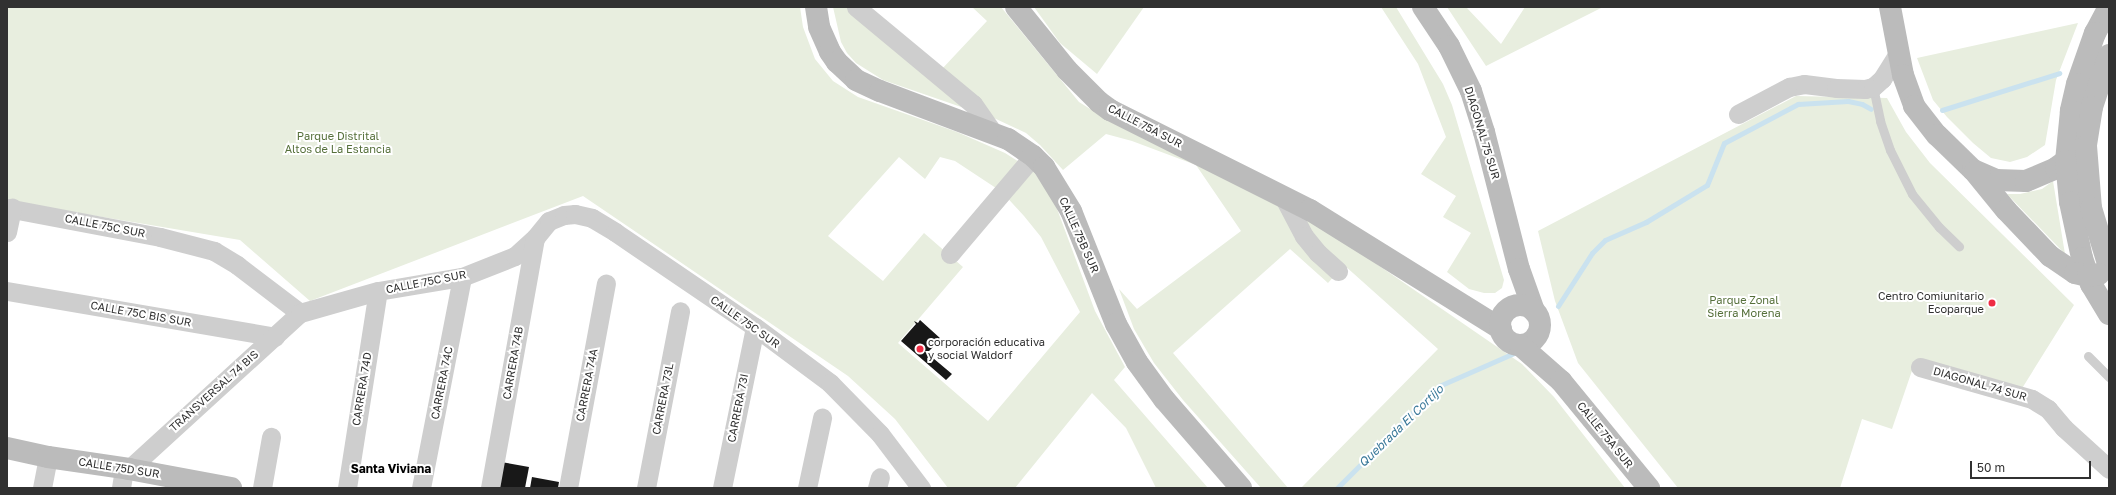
<!DOCTYPE html>
<meta charset="utf-8">
<style>
body{margin:0}
#map{position:relative;width:2116px;height:495px;overflow:hidden;background:#fff;font-family:"Golos Text",sans-serif}
div>[style]{position:absolute}
.green>*{inset:0;background:#e8eedf}
.stream>*{height:5px;margin:-2.5px;padding:0 2.5px;transform-origin:2.5px;border-radius:2.5px;background:#cae2ef}
.building>*{inset:0;background:#181818}
.lane>*{height:9px;margin:-4.5px;padding:0 4.5px;transform-origin:4.5px;border-radius:4.5px;background:#cecece}
.street>*{height:19px;margin:-9.5px;padding:0 9.5px;transform-origin:9.5px;border-radius:9.5px;background:#cecece}
.secondary>*{height:22px;margin:-11px;padding:0 11px;transform-origin:11px;border-radius:11px;background:#bbb}
.secondary>.ring{margin:-11px;padding:0;box-sizing:content-box;background:none;border:22px solid #bbb;border-radius:50%}
.dots>*{width:11px;height:11px;translate:-50% -50%;box-sizing:border-box;border:2px solid #fff;border-radius:50%}
span{translate:-50% -50%;white-space:nowrap;text-align:center;line-height:1.15;-webkit-text-stroke:4px #fff;paint-order:stroke}
.street-label{font-size:11px;color:#313131}
.park-label{font-size:11px;color:#56703b}
.poi-label{font-size:11px;color:#313131}
.right{translate:-100% -50%;text-align:right}
.left{translate:0 -50%;text-align:left}
.water-label{font-size:12px;color:#397899;font-style:italic}
.neighbourhood-label{font-size:12px;color:#000;font-weight:700}
.frame{position:absolute;inset:0;border:8px solid #313131;pointer-events:none}
.scale{position:absolute;left:1970px;top:461px;width:121px;height:18px;box-sizing:border-box;border:2px solid #313131;border-top:0;padding-left:5px;font-size:12px;line-height:14px;white-space:nowrap;color:#313131;-webkit-text-stroke:3px #fff;paint-order:stroke}
</style>
<div id="map">
<div class="green">
<div style="clip-path:polygon(evenodd,7px 7px,800px 7px,803px 27px,815px 59px,833px 81px,858px 97px,957px 132px,1005px 153px,1033px 171px,1053px 198px,1095px 311px,1125px 367px,1114px 380px,1208px 488px,1156px 488px,1126px 428px,1092px 393px,1015px 488px,948px 488px,895px 419px,848px 376px,583px 196px,310px 301px,240px 240px,7px 201px,7px 7px,940px 157px,955px 161px,1002px 192px,1024px 216px,1041px 237px,1080px 312px,988px 421px,898px 343px,963px 267px,924px 233px,883px 281px,828px 236px,899px 157px,925px 179px,940px 157px)"></div>
<div style="clip-path:polygon(833px 7px,865px 7px,941px 70px,987px 21px,972px 7px,1001px 7px,1079px 102px,1111px 122px,1314px 221px,1522px 364px,1554px 397px,1625px 488px,1301px 488px,1438px 349px,1344px 265px,1328px 283px,1290px 249px,1173px 353px,1288px 488px,1261px 488px,1183px 400px,1154px 363px,1134px 329px,1119px 289px,1137px 309px,1241px 231px,1196px 165px,1132px 141px,1106px 134px,1063px 170px,1040px 145px,1026px 133px,996px 119px,883px 80px,856px 63px,847px 53px,841px 42px)"></div>
<div style="clip-path:polygon(1034px 7px,1144px 7px,1097px 74px,1060px 43px)"></div>
<div style="clip-path:polygon(1381px 7px,1396px 7px,1443px 84px,1452px 105px,1504px 280px,1502px 288px,1495px 293px,1484px 293px,1469px 289px,1447px 272px,1471px 233px,1443px 217px,1456px 196px,1421px 174px,1446px 137px,1418px 64px)"></div>
<div style="clip-path:polygon(1447px 7px,1466px 7px,1501px 44px,1525px 7px,1603px 7px,1486px 66px)"></div>
<div style="clip-path:polygon(2078px 23px,2056px 80px,2045px 145px,2027px 157px,2010px 162px,1991px 158px,1973px 143px,1947px 117px,1933px 100px,1917px 58px)"></div>
<div style="clip-path:polygon(1796px 96px,1887px 98px,1906px 132px,1930px 163px,2074px 305px,2021px 390px,1916px 359px,1892px 429px,1862px 419px,1840px 488px,1678px 488px,1578px 363px,1555px 301px,1538px 231px)"></div>
<div style="clip-path:polygon(2053px 181px,2065px 254px,2007px 194px,2020px 194px,2042px 189px)"></div>
</div>
<div class="stream">
<div style="left:1942px;top:110px;width:123px;rotate:-17.5deg"></div>
<div style="left:1558px;top:306px;width:63px;rotate:-57.3deg"></div>
<div style="left:1592px;top:253px;width:18px;rotate:-45deg"></div>
<div style="left:1605px;top:240px;width:45px;rotate:-23.7deg"></div>
<div style="left:1646px;top:222px;width:71px;rotate:-31.2deg"></div>
<div style="left:1707px;top:185px;width:45px;rotate:-68deg"></div>
<div style="left:1724px;top:143px;width:84px;rotate:-27.8deg"></div>
<div style="left:1798px;top:104px;width:50px;rotate:-3.4deg"></div>
<div style="left:1848px;top:101px;width:14px;rotate:12deg"></div>
<div style="left:1862px;top:104px;width:10px;rotate:29deg"></div>
<div style="left:1337px;top:488px;width:144px;rotate:-45deg"></div>
<div style="left:1439px;top:386px;width:82px;rotate:-23.7deg"></div>
</div>
<div class="building">
<div style="clip-path:polygon(920px 320px,941px 339px,927px 353px,952px 374px,946px 380px,901px 341px,916px 324px,914px 321px,918px 323px)"></div>
<div style="clip-path:polygon(501px 462px,529px 467px,525px 488px,496px 487px)"></div>
<div style="clip-path:polygon(532px 477px,559px 482px,558px 488px,530px 488px)"></div>
</div>
<div class="lane">
<div style="left:1873px;top:87px;width:35px;rotate:78deg"></div>
<div style="left:1880px;top:121px;width:31px;rotate:71deg"></div>
<div style="left:1890px;top:150px;width:49px;rotate:63.4deg"></div>
<div style="left:1912px;top:194px;width:43px;rotate:50.7deg"></div>
<div style="left:1939px;top:227px;width:28px;rotate:44deg"></div>
<div style="left:2088px;top:356px;width:30px;rotate:45deg"></div>
</div>
<div class="street">
<div style="left:856px;top:7px;width:152px;rotate:39.7deg"></div>
<div style="left:973px;top:104px;width:35px;rotate:55deg"></div>
<div style="left:1738px;top:114px;width:58px;rotate:-27.9deg"></div>
<div style="left:1789px;top:87px;width:15px;rotate:-11deg"></div>
<div style="left:1804px;top:84px;width:32px;rotate:7deg"></div>
<div style="left:1836px;top:88px;width:29px;rotate:2deg"></div>
<div style="left:1865px;top:89px;width:8px;rotate:-14deg"></div>
<div style="left:1873px;top:87px;width:12px;rotate:-42deg"></div>
<div style="left:1882px;top:79px;width:31px;rotate:-58deg"></div>
<div style="left:1283px;top:196px;width:45px;rotate:62.3deg"></div>
<div style="left:1304px;top:236px;width:22px;rotate:51deg"></div>
<div style="left:1318px;top:253px;width:27px;rotate:42deg"></div>
<div style="left:7px;top:208px;width:156px;rotate:10.7deg"></div>
<div style="left:160px;top:237px;width:56px;rotate:14.5deg"></div>
<div style="left:214px;top:251px;width:27px;rotate:31deg"></div>
<div style="left:237px;top:265px;width:79px;rotate:37.3deg"></div>
<div style="left:7px;top:232px;width:25px;rotate:-78deg"></div>
<div style="left:950px;top:254px;width:128px;rotate:-49.7deg"></div>
<div style="left:7px;top:291px;width:272px;rotate:9.7deg"></div>
<div style="left:1920px;top:367px;width:116px;rotate:15.9deg"></div>
<div style="left:2032px;top:399px;width:19px;rotate:32deg"></div>
<div style="left:2048px;top:409px;width:25px;rotate:50deg"></div>
<div style="left:2064px;top:428px;width:61px;rotate:42.3deg"></div>
<div style="left:129px;top:469px;width:231px;rotate:-42.4deg"></div>
<div style="left:300px;top:313px;width:81px;rotate:-15.8deg"></div>
<div style="left:378px;top:291px;width:85px;rotate:-9.5deg"></div>
<div style="left:462px;top:277px;width:57px;rotate:-21.6deg"></div>
<div style="left:515px;top:256px;width:27px;rotate:-42deg"></div>
<div style="left:535px;top:238px;width:22px;rotate:-51deg"></div>
<div style="left:549px;top:221px;width:16px;rotate:-22deg"></div>
<div style="left:564px;top:215px;width:11px;rotate:-5deg"></div>
<div style="left:575px;top:214px;width:17px;rotate:13deg"></div>
<div style="left:592px;top:218px;width:27px;rotate:31deg"></div>
<div style="left:615px;top:232px;width:169px;rotate:34.2deg"></div>
<div style="left:755px;top:327px;width:94px;rotate:36.7deg"></div>
<div style="left:830px;top:383px;width:71px;rotate:45.6deg"></div>
<div style="left:880px;top:434px;width:68px;rotate:52.8deg"></div>
<div style="left:42px;top:488px;width:32px;rotate:-79deg"></div>
<div style="left:121px;top:488px;width:19px;rotate:-81deg"></div>
<div style="left:262px;top:488px;width:52px;rotate:-80deg"></div>
<div style="left:347px;top:488px;width:199px;rotate:-81.1deg"></div>
<div style="left:421px;top:488px;width:215px;rotate:-79deg"></div>
<div style="left:490px;top:488px;width:254px;rotate:-79.8deg"></div>
<div style="left:568px;top:488px;width:208px;rotate:-79.5deg"></div>
<div style="left:646px;top:488px;width:180px;rotate:-79.1deg"></div>
<div style="left:722px;top:488px;width:164px;rotate:-78.4deg"></div>
<div style="left:807px;top:488px;width:72px;rotate:-77.9deg"></div>
<div style="left:877px;top:488px;width:11px;rotate:-75deg"></div>
</div>
<div class="secondary">
<div style="left:816px;top:7px;width:20px;rotate:81deg"></div>
<div style="left:819px;top:27px;width:27px;rotate:66deg"></div>
<div style="left:830px;top:52px;width:12px;rotate:55deg"></div>
<div style="left:837px;top:62px;width:26px;rotate:43deg"></div>
<div style="left:856px;top:80px;width:26px;rotate:25deg"></div>
<div style="left:880px;top:91px;width:137px;rotate:20.6deg"></div>
<div style="left:1008px;top:139px;width:30px;rotate:34deg"></div>
<div style="left:1033px;top:156px;width:16px;rotate:45deg"></div>
<div style="left:1044px;top:167px;width:52px;rotate:58.5deg"></div>
<div style="left:1071px;top:211px;width:122px;rotate:68.3deg"></div>
<div style="left:1116px;top:324px;width:43px;rotate:61.1deg"></div>
<div style="left:1137px;top:362px;width:46px;rotate:53.9deg"></div>
<div style="left:1164px;top:399px;width:118px;rotate:49.1deg"></div>
<div style="left:1016px;top:7px;width:81px;rotate:51deg"></div>
<div style="left:1067px;top:70px;width:45px;rotate:45deg"></div>
<div style="left:1099px;top:102px;width:14px;rotate:36deg"></div>
<div style="left:1110px;top:110px;width:224px;rotate:26.6deg"></div>
<div style="left:1310px;top:210px;width:225px;rotate:31.9deg"></div>
<div style="left:1423px;top:7px;width:47px;rotate:56.3deg"></div>
<div style="left:1449px;top:46px;width:50px;rotate:63.9deg"></div>
<div style="left:1471px;top:91px;width:43px;rotate:72.4deg"></div>
<div style="left:1484px;top:132px;width:141px;rotate:75.7deg"></div>
<div style="left:1519px;top:269px;width:45px;rotate:70.3deg"></div>
<div style="left:1890px;top:7px;width:69px;rotate:79.2deg"></div>
<div style="left:1903px;top:75px;width:33px;rotate:70deg"></div>
<div style="left:1914px;top:106px;width:37px;rotate:52deg"></div>
<div style="left:1937px;top:135px;width:50px;rotate:44.2deg"></div>
<div style="left:1973px;top:170px;width:25px;rotate:23deg"></div>
<div style="left:1996px;top:180px;width:30px;rotate:2deg"></div>
<div style="left:2026px;top:181px;width:33px;rotate:-23deg"></div>
<div style="left:2056px;top:168px;width:37px;rotate:-36deg"></div>
<div style="left:2109px;top:7px;width:30px;rotate:118deg"></div>
<div style="left:2095px;top:33px;width:54px;rotate:109.4deg"></div>
<div style="left:2077px;top:84px;width:28px;rotate:103deg"></div>
<div style="left:2071px;top:111px;width:50px;rotate:95.7deg"></div>
<div style="left:2066px;top:161px;width:41px;rotate:84.4deg"></div>
<div style="left:2070px;top:202px;width:57px;rotate:77.9deg"></div>
<div style="left:2082px;top:258px;width:28px;rotate:71deg"></div>
<div style="left:2091px;top:284px;width:35px;rotate:59deg"></div>
<div style="left:2109px;top:55px;width:55px;rotate:108.1deg"></div>
<div style="left:2092px;top:107px;width:39px;rotate:99deg"></div>
<div style="left:2086px;top:146px;width:62px;rotate:85.4deg"></div>
<div style="left:2091px;top:208px;width:62px;rotate:73deg"></div>
<div style="left:1975px;top:172px;width:49px;rotate:50.8deg"></div>
<div style="left:2006px;top:210px;width:64px;rotate:46.3deg"></div>
<div style="left:2050px;top:256px;width:30px;rotate:34deg"></div>
<div style="left:2075px;top:273px;width:13px;rotate:13deg"></div>
<div style="left:2088px;top:276px;width:11px;rotate:-10deg"></div>
<div class="ring" style="left:1500px;top:305px;width:18px;height:18px"></div>
<div style="left:1520px;top:345px;width:55px;rotate:41.3deg"></div>
<div style="left:1561px;top:381px;width:139px;rotate:50.6deg"></div>
<div style="left:7px;top:448px;width:42px;rotate:12.4deg"></div>
<div style="left:48px;top:457px;width:82px;rotate:8.4deg"></div>
<div style="left:129px;top:469px;width:104px;rotate:10.6deg"></div>
</div>
<div class="dots">
<div style="left:1992px;top:303px;background:#ef2c44"></div>
<div style="left:920px;top:349px;background:#ef2c44"></div>
</div>
<div class="street-label">
<span style="left:1145px;top:126px;rotate:27deg">CALLE 75A SUR</span>
<span style="left:1482px;top:133px;rotate:73deg">DIAGONAL 75 SUR</span>
<span style="left:105px;top:226px;rotate:11deg">CALLE 75C SUR</span>
<span style="left:1079px;top:235px;rotate:66deg">CALLE 75B SUR</span>
<span style="left:426px;top:282px;rotate:-11deg">CALLE 75C SUR</span>
<span style="left:141px;top:314px;rotate:10deg">CALLE 75C BIS SUR</span>
<span style="left:745px;top:322px;rotate:35deg">CALLE 75C SUR</span>
<span style="left:513px;top:363px;rotate:-80deg">CARRERA 74B</span>
<span style="left:442px;top:383px;rotate:-79deg">CARRERA 74C</span>
<span style="left:1980px;top:384px;rotate:16deg">DIAGONAL 74 SUR</span>
<span style="left:587px;top:385px;rotate:-79deg">CARRERA 74A</span>
<span style="left:362px;top:389px;rotate:-81deg">CARRERA 74D</span>
<span style="left:214px;top:391px;rotate:-42deg">TRANSVERSAL 74 BIS</span>
<span style="left:663px;top:399px;rotate:-79deg">CARRERA 73L</span>
<span style="left:738px;top:408px;rotate:-79deg">CARRERA 73I</span>
<span style="left:1605px;top:435px;rotate:51deg">CALLE 75A SUR</span>
<span style="left:119px;top:468px;rotate:9deg">CALLE 75D SUR</span>
</div>
<div class="park-label">
<span style="left:338px;top:143px">Parque Distrital<br>Altos de La Estancia</span>
<span style="left:1744px;top:307px">Parque Zonal<br>Sierra Morena</span>
</div>
<div class="poi-label">
<span class="right" style="left:1984px;top:303px">Centro Comiunitario<br>Ecoparque</span>
<span class="left" style="left:928px;top:349px">corporación educativa<br>y social Waldorf</span>
</div>
<div class="water-label">
<span style="left:1401px;top:426px;rotate:-44deg">Quebrada El Cortijo</span>
</div>
<div class="neighbourhood-label">
<span style="left:391px;top:469px">Santa Viviana</span>
</div>
<div class="frame"></div>
<div class="scale">50 m</div>
</div>
